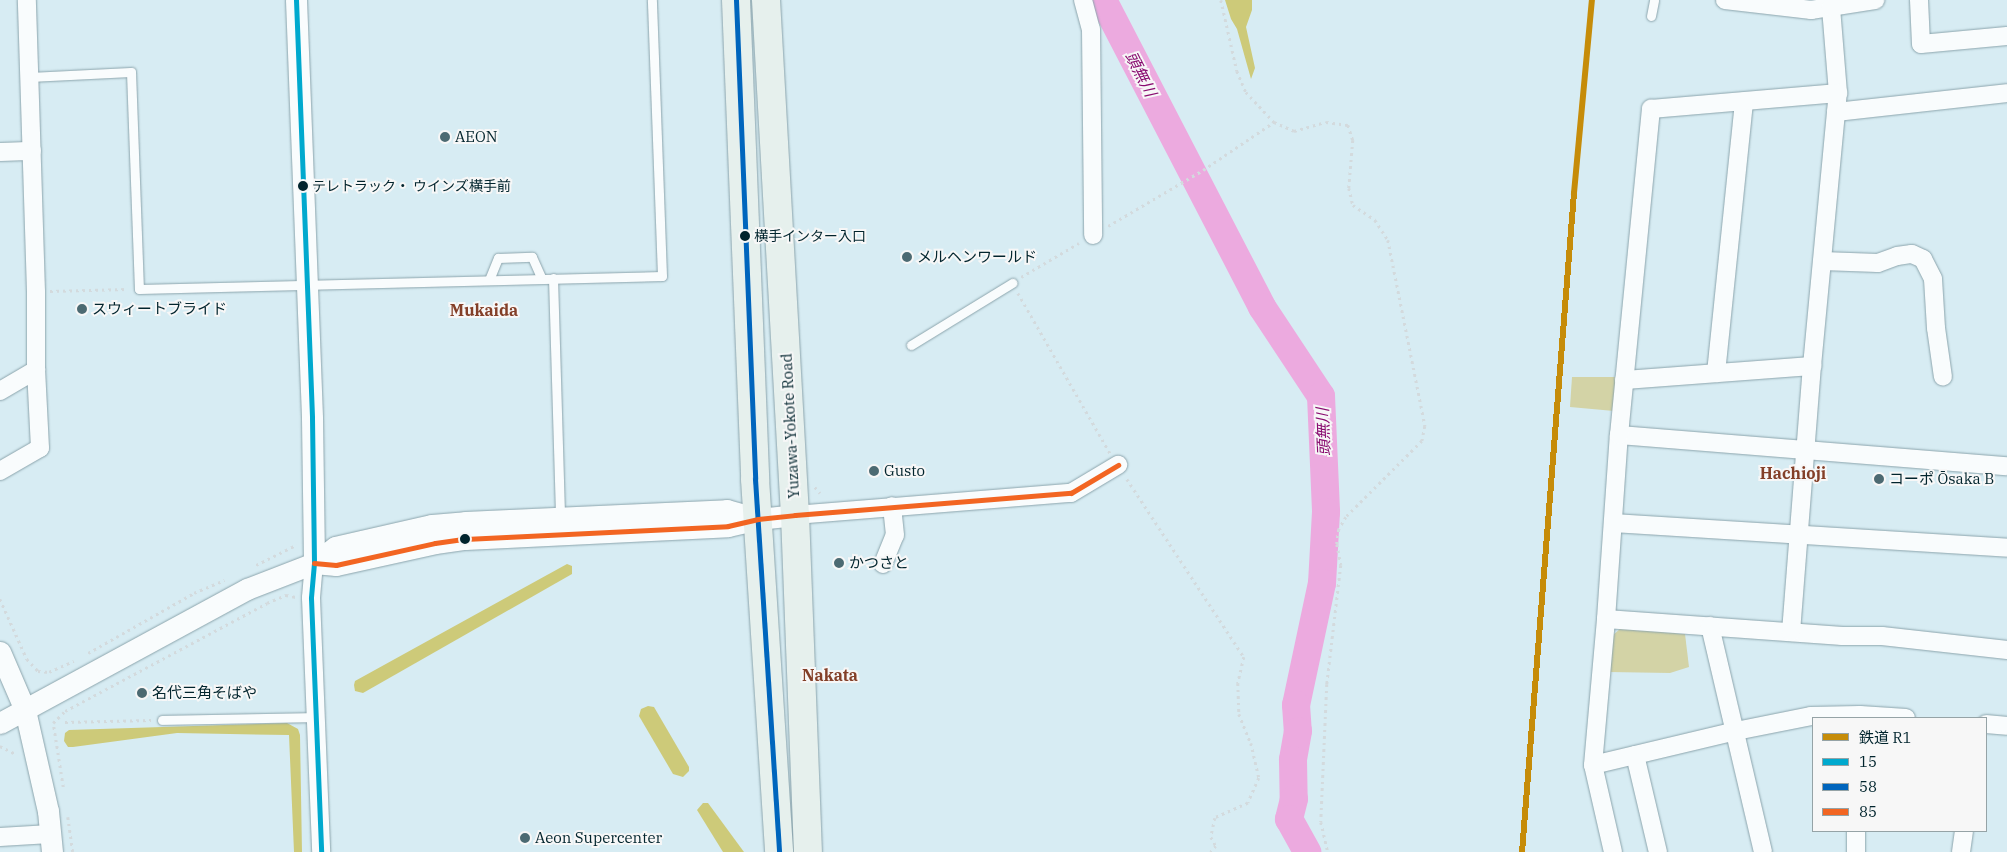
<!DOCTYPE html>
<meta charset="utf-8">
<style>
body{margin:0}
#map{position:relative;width:2007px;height:852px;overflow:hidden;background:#d7ecf3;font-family:"IBM Plex Serif","Noto Sans JP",serif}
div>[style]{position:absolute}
.green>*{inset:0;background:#d3d3a6}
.forest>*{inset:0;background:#cdca79}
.river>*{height:28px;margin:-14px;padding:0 14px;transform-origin:14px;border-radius:14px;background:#ecaadf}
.path>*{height:2.5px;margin-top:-1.25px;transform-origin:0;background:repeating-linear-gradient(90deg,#d3dadd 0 2.5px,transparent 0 6.5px)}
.roads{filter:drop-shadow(0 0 1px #8ba4ac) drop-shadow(0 0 1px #8ba4ac)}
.service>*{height:9px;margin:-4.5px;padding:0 4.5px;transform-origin:4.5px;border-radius:4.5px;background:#f9fcfd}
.minor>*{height:18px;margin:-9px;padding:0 9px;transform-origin:9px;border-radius:9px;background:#f9fcfd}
.tertiary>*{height:21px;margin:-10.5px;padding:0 10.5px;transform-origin:10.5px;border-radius:10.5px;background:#f9fcfd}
.trunk>*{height:28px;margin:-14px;padding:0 14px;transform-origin:14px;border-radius:14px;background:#e6f0ed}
.bus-1>*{height:5px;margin:-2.5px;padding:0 2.5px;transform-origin:2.5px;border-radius:2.5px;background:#00a9ce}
.bus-2>*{height:5px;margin:-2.5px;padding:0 2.5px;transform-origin:2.5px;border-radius:2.5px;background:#0065bd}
.bus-3>*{height:5px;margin:-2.5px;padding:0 2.5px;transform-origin:2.5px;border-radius:2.5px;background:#f26522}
.rail-1>*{height:6px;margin:-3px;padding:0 3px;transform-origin:3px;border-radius:3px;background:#c68c09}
.dots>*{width:14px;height:14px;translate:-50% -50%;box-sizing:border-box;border:2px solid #f7f7f7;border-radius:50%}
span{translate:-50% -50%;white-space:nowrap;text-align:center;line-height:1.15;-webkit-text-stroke:4px #f7f7f7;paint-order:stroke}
.bus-label{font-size:14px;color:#01242d}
.left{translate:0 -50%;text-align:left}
.poi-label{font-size:15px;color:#01242d}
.street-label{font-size:15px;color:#01242d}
.water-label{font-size:16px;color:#890c70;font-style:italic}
.neighbourhood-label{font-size:16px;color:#833f28;font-weight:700}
.legend{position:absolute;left:1812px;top:717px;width:175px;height:115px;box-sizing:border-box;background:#f7f7f7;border:1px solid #95a3a6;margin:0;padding:6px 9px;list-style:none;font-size:15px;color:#01242d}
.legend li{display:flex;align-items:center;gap:10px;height:25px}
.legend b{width:25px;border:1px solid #95a3a6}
</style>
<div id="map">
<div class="green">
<div style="clip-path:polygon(1572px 377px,1617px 377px,1614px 411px,1570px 407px)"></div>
<div style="clip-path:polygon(1621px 628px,1685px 634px,1689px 667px,1670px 673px,1609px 672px,1612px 636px)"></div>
</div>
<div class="forest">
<div style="clip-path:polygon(1225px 0,1252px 0,1252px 10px,1246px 27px,1255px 68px,1251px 79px,1237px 29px,1231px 19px)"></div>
<div style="clip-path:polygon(567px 564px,572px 566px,572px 574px,363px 693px,355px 691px,354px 685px,355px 681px)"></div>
<div style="clip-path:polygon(648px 706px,654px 707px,689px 767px,689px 771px,683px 777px,673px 774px,639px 716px,641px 709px)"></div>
<div style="clip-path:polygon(287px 723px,298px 729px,300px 735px,302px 852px,294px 852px,289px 735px,177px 733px,73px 747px,68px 747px,64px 741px,65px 733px,69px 730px)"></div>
<div style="clip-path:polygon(703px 803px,708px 803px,744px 852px,723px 852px,697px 810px)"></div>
</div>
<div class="river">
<div style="left:1103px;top:0;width:346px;rotate:62.6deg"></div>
<div style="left:1262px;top:307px;width:107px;rotate:56.5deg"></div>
<div style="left:1321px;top:396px;width:116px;rotate:87.5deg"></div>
<div style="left:1326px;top:512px;width:71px;rotate:93.2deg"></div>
<div style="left:1322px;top:583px;width:125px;rotate:102deg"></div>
<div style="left:1296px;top:705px;width:26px;rotate:86deg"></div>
<div style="left:1298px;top:731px;width:29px;rotate:100deg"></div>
<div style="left:1293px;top:760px;width:39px;rotate:89deg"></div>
<div style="left:1294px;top:799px;width:21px;rotate:104deg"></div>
<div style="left:1289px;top:819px;width:38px;rotate:61deg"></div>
</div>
<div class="path">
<div style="left:1221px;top:0;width:73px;rotate:77.3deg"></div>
<div style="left:1237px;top:71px;width:23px;rotate:67deg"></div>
<div style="left:1246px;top:92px;width:41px;rotate:47deg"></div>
<div style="left:1274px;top:122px;width:22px;rotate:24deg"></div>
<div style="left:1294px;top:131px;width:33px;rotate:-16deg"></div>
<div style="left:1326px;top:122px;width:22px;rotate:8deg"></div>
<div style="left:1348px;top:125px;width:16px;rotate:72deg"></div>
<div style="left:1353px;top:140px;width:48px;rotate:94.8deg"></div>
<div style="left:1349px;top:188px;width:17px;rotate:77deg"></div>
<div style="left:1353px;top:205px;width:27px;rotate:34deg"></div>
<div style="left:1375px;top:220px;width:24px;rotate:57deg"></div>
<div style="left:1388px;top:240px;width:190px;rotate:78.7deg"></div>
<div style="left:1425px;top:426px;width:15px;rotate:101deg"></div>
<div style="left:1422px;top:441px;width:107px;rotate:135deg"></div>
<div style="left:1346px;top:517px;width:14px;rotate:120deg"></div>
<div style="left:1339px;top:529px;width:15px;rotate:98deg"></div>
<div style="left:1337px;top:544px;width:21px;rotate:79deg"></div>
<div style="left:1341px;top:565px;width:120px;rotate:96.7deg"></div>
<div style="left:1327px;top:684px;width:138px;rotate:92.5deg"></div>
<div style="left:1321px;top:822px;width:31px;rotate:77deg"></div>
<div style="left:1108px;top:226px;width:110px;rotate:-30.5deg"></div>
<div style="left:1203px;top:170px;width:86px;rotate:-34.1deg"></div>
<div style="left:1021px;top:277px;width:67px;rotate:-30.4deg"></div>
<div style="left:50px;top:291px;width:77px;rotate:-1.5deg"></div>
<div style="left:1018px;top:293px;width:185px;rotate:60.1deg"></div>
<div style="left:1127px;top:479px;width:213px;rotate:56.7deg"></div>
<div style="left:1244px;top:657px;width:27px;rotate:103deg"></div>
<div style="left:1238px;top:683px;width:31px;rotate:88deg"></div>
<div style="left:1239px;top:714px;width:31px;rotate:68deg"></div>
<div style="left:1251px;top:743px;width:36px;rotate:77deg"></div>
<div style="left:1259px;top:778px;width:27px;rotate:114deg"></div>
<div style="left:1248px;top:803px;width:36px;rotate:156deg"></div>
<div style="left:1215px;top:818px;width:19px;rotate:102deg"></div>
<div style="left:1211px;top:837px;width:10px;rotate:61deg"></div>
<div style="left:1216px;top:846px;width:8px;rotate:130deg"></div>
<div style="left:815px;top:487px;width:8px;rotate:50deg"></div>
<div style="left:256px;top:565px;width:45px;rotate:-26.6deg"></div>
<div style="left:0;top:599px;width:66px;rotate:65.8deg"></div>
<div style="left:27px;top:659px;width:16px;rotate:47deg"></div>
<div style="left:38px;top:671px;width:11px;rotate:5deg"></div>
<div style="left:49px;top:672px;width:27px;rotate:-24deg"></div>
<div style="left:88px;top:653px;width:122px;rotate:-29.5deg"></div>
<div style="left:194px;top:593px;width:33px;rotate:-23deg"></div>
<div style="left:65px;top:722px;width:86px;rotate:-1.3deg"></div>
<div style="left:0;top:746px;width:18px;rotate:27deg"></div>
<div style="left:63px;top:787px;width:65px;rotate:-98.9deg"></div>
<div style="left:53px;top:723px;width:17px;rotate:-45deg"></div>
<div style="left:65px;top:711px;width:229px;rotate:-28.1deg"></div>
<div style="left:267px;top:603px;width:21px;rotate:-23deg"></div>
<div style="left:286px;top:595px;width:10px;rotate:11deg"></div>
<div style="left:68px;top:817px;width:35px;rotate:82deg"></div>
</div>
<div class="roads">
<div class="service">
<div style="left:1651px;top:16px;width:16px;rotate:-79deg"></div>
<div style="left:29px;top:77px;width:102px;rotate:-2.8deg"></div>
<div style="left:131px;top:72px;width:217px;rotate:87.9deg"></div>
<div style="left:139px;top:289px;width:523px;rotate:-1.42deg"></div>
<div style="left:662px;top:276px;width:276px;rotate:-92.1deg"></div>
<div style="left:553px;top:278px;width:240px;rotate:88.3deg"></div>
<div style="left:489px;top:280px;width:24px;rotate:-68deg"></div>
<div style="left:498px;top:258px;width:34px;rotate:-2deg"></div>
<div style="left:532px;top:257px;width:24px;rotate:66deg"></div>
<div style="left:911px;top:345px;width:119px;rotate:-31.5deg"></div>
<div style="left:162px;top:720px;width:153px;rotate:-1.1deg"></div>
</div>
<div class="minor">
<div style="left:1083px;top:0;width:30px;rotate:75deg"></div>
<div style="left:1091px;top:29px;width:206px;rotate:89.4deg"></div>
<div style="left:1725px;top:0;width:87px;rotate:6.6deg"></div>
<div style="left:1811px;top:10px;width:20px;rotate:-9deg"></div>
<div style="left:1919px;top:0;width:44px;rotate:87.4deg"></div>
<div style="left:1921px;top:44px;width:86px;rotate:-5.3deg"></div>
<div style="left:1836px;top:112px;width:172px;rotate:-6.3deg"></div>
<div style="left:0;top:152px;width:32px;rotate:-2deg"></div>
<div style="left:1822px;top:261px;width:56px;rotate:2deg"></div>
<div style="left:1878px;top:263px;width:20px;rotate:-20deg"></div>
<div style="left:1897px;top:256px;width:15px;rotate:-8deg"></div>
<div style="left:1912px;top:254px;width:12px;rotate:24deg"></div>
<div style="left:1923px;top:259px;width:22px;rotate:63deg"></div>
<div style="left:1933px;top:279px;width:49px;rotate:86.5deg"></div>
<div style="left:1936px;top:328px;width:49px;rotate:81.9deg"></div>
<div style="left:1716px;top:373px;width:273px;rotate:-84.1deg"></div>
<div style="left:1624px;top:380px;width:189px;rotate:-4.3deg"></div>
<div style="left:0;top:391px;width:42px;rotate:-30.3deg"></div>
<div style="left:36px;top:370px;width:78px;rotate:-90deg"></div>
<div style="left:36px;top:292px;width:292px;rotate:-91.8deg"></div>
<div style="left:1619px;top:435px;width:389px;rotate:4.6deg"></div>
<div style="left:0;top:471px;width:46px;rotate:-29.9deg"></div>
<div style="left:40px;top:448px;width:78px;rotate:-92.9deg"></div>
<div style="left:795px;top:515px;width:277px;rotate:-4.6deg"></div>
<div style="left:1071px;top:493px;width:55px;rotate:-30.8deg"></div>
<div style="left:1614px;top:523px;width:394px;rotate:3.6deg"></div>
<div style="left:314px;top:563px;width:35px;rotate:95deg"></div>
<div style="left:311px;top:598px;width:254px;rotate:87.7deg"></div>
<div style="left:883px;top:564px;width:31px;rotate:-68deg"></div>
<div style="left:895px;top:535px;width:29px;rotate:-96deg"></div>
<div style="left:1606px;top:619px;width:237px;rotate:4.1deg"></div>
<div style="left:1842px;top:636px;width:40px"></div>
<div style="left:1882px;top:636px;width:126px;rotate:6.4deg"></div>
<div style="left:1710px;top:626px;width:232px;rotate:76.8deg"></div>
<div style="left:1791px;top:632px;width:267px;rotate:-85.5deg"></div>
<div style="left:1812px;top:366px;width:274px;rotate:-84.6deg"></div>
<div style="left:1838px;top:93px;width:86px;rotate:-94.7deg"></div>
<div style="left:1831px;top:7px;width:45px;rotate:-9deg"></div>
<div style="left:1986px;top:724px;width:21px;rotate:5deg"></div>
<div style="left:1635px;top:755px;width:100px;rotate:76.7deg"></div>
<div style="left:1593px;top:765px;width:147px;rotate:-13.4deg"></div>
<div style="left:1736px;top:731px;width:76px;rotate:-11.3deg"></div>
<div style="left:1811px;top:716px;width:49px;rotate:-1.2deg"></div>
<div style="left:1860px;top:715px;width:46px;rotate:3.7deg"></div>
<div style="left:0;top:837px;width:50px;rotate:-3.4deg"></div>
<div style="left:1613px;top:852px;width:89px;rotate:-102.9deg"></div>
<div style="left:1593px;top:765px;width:147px;rotate:-84.9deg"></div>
<div style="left:1606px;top:619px;width:184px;rotate:-86deg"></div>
<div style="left:1619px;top:435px;width:328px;rotate:-84.4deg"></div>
<div style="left:1651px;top:109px;width:188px;rotate:-4.9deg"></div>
<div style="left:1856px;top:852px;width:21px;rotate:-90deg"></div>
<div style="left:1961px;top:852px;width:21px;rotate:-82deg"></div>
</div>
<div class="tertiary">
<div style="left:296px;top:0;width:418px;rotate:87.8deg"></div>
<div style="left:312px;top:418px;width:145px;rotate:89.2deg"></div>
<div style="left:314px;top:563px;width:22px;rotate:5deg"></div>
<div style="left:336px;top:565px;width:101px;rotate:-12.5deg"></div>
<div style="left:435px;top:543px;width:30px;rotate:-8deg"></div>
<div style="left:465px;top:539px;width:263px;rotate:-2.8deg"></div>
<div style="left:728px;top:526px;width:31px;rotate:-13deg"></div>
<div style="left:758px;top:519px;width:37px;rotate:-6deg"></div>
<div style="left:0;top:652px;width:63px;rotate:66.7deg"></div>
<div style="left:25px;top:710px;width:104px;rotate:77.2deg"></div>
<div style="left:48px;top:811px;width:41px;rotate:84.4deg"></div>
<div style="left:0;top:723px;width:281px;rotate:-28.5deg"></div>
<div style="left:247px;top:589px;width:72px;rotate:-21.2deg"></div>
<div style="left:314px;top:563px;width:26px;rotate:-37deg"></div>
<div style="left:335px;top:547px;width:99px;rotate:-12.8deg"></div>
<div style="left:432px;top:525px;width:33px;rotate:-5deg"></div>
<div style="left:465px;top:522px;width:262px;rotate:-2.6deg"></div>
<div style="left:727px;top:510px;width:32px;rotate:16deg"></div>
</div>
<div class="trunk">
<div style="left:736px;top:0;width:479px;rotate:87.7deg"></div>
<div style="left:755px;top:479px;width:374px;rotate:86.3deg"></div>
<div style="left:766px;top:0;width:516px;rotate:86.78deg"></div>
<div style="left:795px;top:515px;width:337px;rotate:87.8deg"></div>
</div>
</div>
<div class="bus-1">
<div style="left:296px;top:0;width:418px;rotate:87.8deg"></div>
<div style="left:312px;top:418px;width:145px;rotate:89.2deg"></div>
<div style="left:314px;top:563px;width:35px;rotate:95deg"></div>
<div style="left:311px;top:598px;width:254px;rotate:87.7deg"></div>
</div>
<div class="bus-2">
<div style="left:736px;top:0;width:479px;rotate:87.7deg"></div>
<div style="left:755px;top:479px;width:374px;rotate:86.3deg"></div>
</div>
<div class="bus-3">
<div style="left:314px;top:563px;width:22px;rotate:5deg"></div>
<div style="left:336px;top:565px;width:101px;rotate:-12.5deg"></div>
<div style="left:435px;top:543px;width:30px;rotate:-8deg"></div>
<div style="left:465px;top:539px;width:263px;rotate:-2.8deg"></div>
<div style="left:728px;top:526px;width:31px;rotate:-13deg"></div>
<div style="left:758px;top:519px;width:37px;rotate:-6deg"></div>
<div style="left:795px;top:515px;width:277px;rotate:-4.6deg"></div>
<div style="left:1071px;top:493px;width:55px;rotate:-30.8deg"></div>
</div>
<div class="rail-1">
<div style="left:1522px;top:852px;width:661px;rotate:-85.49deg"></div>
<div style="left:1574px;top:193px;width:194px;rotate:-84.7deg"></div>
</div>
<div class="dots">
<div style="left:445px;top:137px;background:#4c6a72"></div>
<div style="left:303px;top:186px;background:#01242d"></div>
<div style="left:745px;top:236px;background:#01242d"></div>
<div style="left:907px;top:257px;background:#4c6a72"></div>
<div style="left:82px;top:309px;background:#4c6a72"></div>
<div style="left:874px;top:471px;background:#4c6a72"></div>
<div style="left:1879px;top:479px;background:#4c6a72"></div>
<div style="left:465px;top:539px;background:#01242d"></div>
<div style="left:839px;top:563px;background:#4c6a72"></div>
<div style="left:142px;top:693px;background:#4c6a72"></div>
<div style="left:525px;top:838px;background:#4c6a72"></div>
</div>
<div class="bus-label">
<span class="left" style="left:312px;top:186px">テレトラック・ ウインズ横手前</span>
<span class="left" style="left:754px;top:236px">横手インター入口</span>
</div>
<div class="poi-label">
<span class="left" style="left:455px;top:137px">AEON</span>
<span class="left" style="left:917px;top:257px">メルヘンワールド</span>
<span class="left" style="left:92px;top:309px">スウィートブライド</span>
<span class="left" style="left:884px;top:471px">Gusto</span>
<span class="left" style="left:1889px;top:479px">コーポ Ōsaka B</span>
<span class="left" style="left:849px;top:563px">かつさと</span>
<span class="left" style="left:152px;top:693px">名代三角そばや</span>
<span class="left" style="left:535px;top:838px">Aeon Supercenter</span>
</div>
<div class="street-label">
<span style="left:790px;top:426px;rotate:-93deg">Yuzawa-Yokote Road</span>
</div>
<div class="water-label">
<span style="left:1141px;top:74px;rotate:63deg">頭無川</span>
<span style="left:1323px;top:432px;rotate:-92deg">頭無川</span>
</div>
<div class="neighbourhood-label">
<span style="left:484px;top:310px">Mukaida</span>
<span style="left:1793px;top:473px">Hachioji</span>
<span style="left:830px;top:675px">Nakata</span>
</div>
<ul class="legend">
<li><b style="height:6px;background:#c68c09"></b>鉄道 R1</li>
<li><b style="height:6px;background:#00a9ce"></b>15</li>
<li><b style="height:6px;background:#0065bd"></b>58</li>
<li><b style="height:6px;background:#f26522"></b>85</li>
</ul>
</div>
